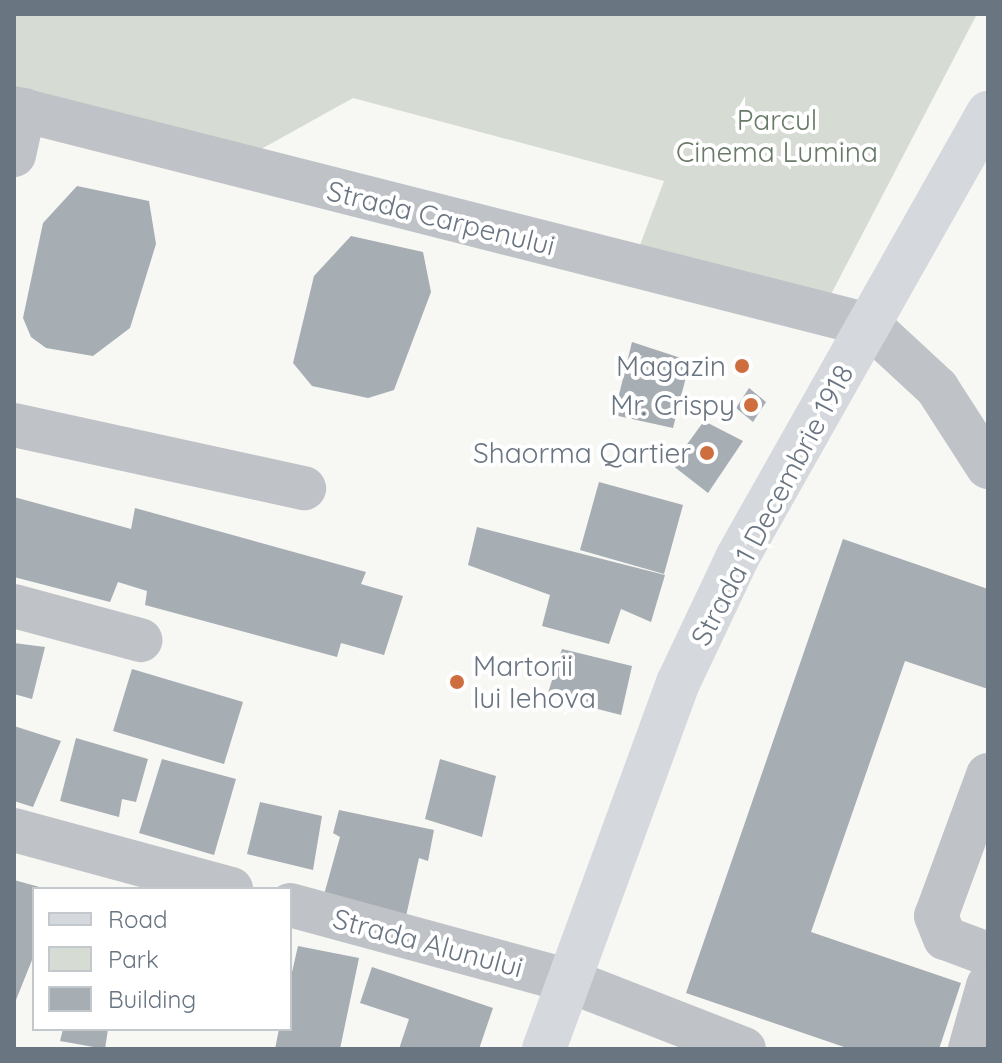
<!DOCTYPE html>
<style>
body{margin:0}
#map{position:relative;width:1002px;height:1063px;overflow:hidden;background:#f7f7f4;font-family:Quicksand,sans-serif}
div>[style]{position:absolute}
.green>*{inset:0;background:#d6dbd4}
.building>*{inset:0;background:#a6adb3}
.minor>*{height:44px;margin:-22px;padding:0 22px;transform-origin:22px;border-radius:22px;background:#bfc2c6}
.major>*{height:44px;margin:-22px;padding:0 22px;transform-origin:22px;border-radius:22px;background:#d5d8dc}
.dots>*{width:22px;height:22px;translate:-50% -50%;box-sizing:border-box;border:4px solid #fff;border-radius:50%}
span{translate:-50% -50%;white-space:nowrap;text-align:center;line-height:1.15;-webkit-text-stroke:8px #fff;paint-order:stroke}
.park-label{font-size:28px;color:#697a68}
.street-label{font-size:28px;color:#6a7582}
.poi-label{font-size:28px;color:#6a7582}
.right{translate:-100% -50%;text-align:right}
.left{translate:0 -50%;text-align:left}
.frame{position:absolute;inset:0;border:16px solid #6a7582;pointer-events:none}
.legend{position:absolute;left:32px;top:887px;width:260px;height:144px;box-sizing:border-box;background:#fff;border:2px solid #c3c8cd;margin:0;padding:10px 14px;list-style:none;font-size:24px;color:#6a7582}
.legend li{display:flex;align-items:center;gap:16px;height:40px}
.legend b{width:40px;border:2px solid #c3c8cd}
</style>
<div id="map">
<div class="green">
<div style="clip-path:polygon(14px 14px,977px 14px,827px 302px,640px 245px,664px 181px,353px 98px,252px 154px,14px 95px)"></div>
</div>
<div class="building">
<div style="clip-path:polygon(77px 186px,149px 201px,156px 244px,130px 328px,93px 356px,46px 348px,31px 337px,23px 318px,43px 223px)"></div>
<div style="clip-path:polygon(351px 236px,423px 252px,431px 292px,394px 390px,368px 398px,312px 386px,293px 363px,314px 276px)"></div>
<div style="clip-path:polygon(632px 342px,690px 361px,673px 428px,614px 415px)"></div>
<div style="clip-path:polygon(749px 388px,766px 402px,753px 422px,736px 408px)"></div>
<div style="clip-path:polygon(704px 421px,743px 441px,708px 493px,672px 465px)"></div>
<div style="clip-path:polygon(599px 482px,683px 505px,664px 574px,580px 550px)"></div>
<div style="clip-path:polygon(14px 497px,131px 529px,135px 508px,366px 572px,361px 584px,403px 596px,384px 655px,341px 643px,337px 657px,145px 605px,147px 591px,118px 582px,110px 602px,14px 577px)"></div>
<div style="clip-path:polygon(477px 527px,665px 575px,651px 622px,621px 609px,609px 644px,542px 626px,550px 595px,468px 565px)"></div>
<div style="clip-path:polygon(843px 539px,988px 589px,988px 689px,905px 661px,811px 932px,961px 983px,939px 1049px,850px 1049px,686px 993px)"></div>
<div style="clip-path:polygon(14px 643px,45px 647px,32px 699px,14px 694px)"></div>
<div style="clip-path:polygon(562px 649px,632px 666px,621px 715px,547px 696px)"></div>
<div style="clip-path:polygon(132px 669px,243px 702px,224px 764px,113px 731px)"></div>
<div style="clip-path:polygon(14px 726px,61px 741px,33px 807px,14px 801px)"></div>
<div style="clip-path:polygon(76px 738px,148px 759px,136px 802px,122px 799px,119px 817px,60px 801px)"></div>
<div style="clip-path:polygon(162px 759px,236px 779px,214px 855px,139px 833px)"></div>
<div style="clip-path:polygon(440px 759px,496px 776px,482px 837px,425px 819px)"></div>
<div style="clip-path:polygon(260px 802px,322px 816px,313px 870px,247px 854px)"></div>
<div style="clip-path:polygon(339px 810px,434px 830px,428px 861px,419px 858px,400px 943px,317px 920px,340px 837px,333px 833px)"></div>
<div style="clip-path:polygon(14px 880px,43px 888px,34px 889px,34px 955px,14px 1005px)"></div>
<div style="clip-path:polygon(298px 946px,359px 958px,340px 1049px,275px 1049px,279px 1029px,290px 1029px,290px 981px)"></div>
<div style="clip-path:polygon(372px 967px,493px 1008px,479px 1049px,399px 1049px,409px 1019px,360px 1003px)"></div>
<div style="clip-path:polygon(63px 1029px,108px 1029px,105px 1049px,60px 1041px)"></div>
</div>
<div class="minor">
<div style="left:14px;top:108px;width:882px;rotate:14.24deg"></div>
<div style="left:869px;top:325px;width:93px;rotate:42.8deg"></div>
<div style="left:937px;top:388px;width:94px;rotate:57.2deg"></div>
<div style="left:14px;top:155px;width:46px;rotate:-77.5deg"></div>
<div style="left:14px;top:425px;width:297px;rotate:12.3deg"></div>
<div style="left:14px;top:606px;width:131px;rotate:15.1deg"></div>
<div style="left:988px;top:775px;width:150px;rotate:110.2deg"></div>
<div style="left:936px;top:916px;width:24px;rotate:68deg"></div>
<div style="left:945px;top:938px;width:46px;rotate:20.4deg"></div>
<div style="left:14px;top:830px;width:225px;rotate:15.2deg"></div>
<div style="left:290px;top:905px;width:287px;rotate:15.2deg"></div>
<div style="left:567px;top:980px;width:190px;rotate:21.3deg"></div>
<div style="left:970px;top:1049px;width:66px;rotate:-74.1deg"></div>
</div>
<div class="major">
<div style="left:544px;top:1049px;width:390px;rotate:-69.9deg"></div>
<div style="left:678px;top:683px;width:140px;rotate:-64.7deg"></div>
<div style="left:738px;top:556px;width:509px;rotate:-60.56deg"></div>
</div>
<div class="dots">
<div style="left:742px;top:366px;background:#ce6d3d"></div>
<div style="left:751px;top:405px;background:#ce6d3d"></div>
<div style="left:707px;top:453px;background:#ce6d3d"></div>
<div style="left:457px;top:682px;background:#ce6d3d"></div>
</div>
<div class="park-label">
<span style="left:777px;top:136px">Parcul<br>Cinema Lumina</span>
</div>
<div class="street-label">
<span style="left:441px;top:218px;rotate:14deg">Strada Carpenului</span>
<span style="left:772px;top:505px;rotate:-62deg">Strada 1 Decembrie 1918</span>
<span style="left:428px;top:943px;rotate:15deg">Strada Alunului</span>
</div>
<div class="poi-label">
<span class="right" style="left:726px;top:366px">Magazin</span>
<span class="right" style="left:735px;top:405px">Mr. Crispy</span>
<span class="right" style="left:691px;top:453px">Shaorma Qartier</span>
<span class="left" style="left:473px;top:682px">Martorii<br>lui Iehova</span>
</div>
<div class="frame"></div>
<ul class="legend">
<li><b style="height:10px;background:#d5d8dc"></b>Road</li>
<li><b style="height:22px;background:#d6dbd4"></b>Park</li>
<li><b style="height:22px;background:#a6adb3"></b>Building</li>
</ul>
</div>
